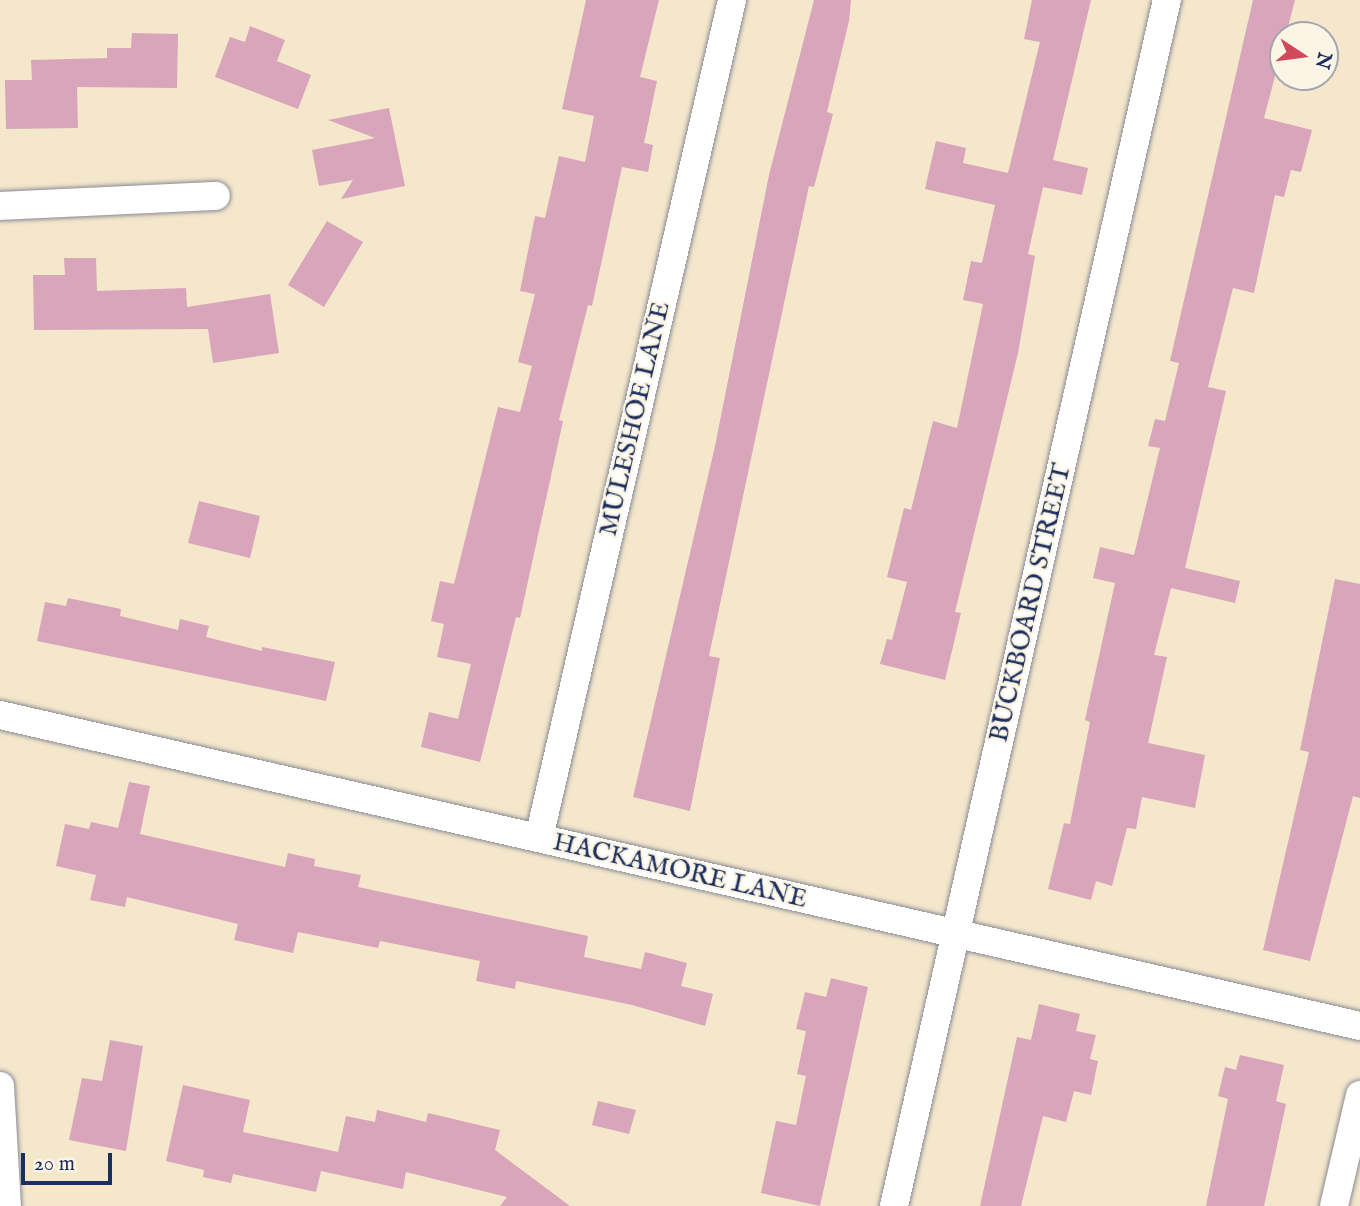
<!DOCTYPE html>
<style>
body{margin:0}
#map{position:relative;width:1360px;height:1206px;overflow:hidden;background:#f5e7cc;font-family:"IM FELL English",serif}
div>[style]{position:absolute}
.building>*{inset:0;background:#d8a5bb}
.roads{filter:drop-shadow(0 0 2px #888b95) drop-shadow(0 0 2px #888b95)}
.minor>*{height:28px;margin:-14px;padding:0 14px;transform-origin:14px;border-radius:14px;background:#fff}
span{translate:-50% -50%;white-space:nowrap;text-align:center;line-height:1.15;-webkit-text-stroke:5px #fcf5e5;paint-order:stroke}
.street-label{font-size:26px;color:#1b2f5e}
.north{position:absolute;left:1269px;top:21px;width:70px;height:70px;box-sizing:border-box;background:#fcf5e5;border:2px solid #a2a6af;border-radius:50%;rotate:103deg;font-size:19px;font-weight:700;line-height:28px;text-align:center;color:#1b2f5e}
.north::after{content:'';display:block;margin:auto;width:24px;height:32px;background:#d1495b;clip-path:polygon(50% 0,100% 100%,50% 72%,0 100%)}
.scale{position:absolute;left:21px;top:1153px;width:91px;height:32px;box-sizing:border-box;border:4px solid #1b2f5e;border-top:0;padding-left:9px;font-size:21px;line-height:24px;white-space:nowrap;color:#1b2f5e;-webkit-text-stroke:5px #fcf5e5;paint-order:stroke}
</style>
<div id="map">
<div class="building">
<div style="clip-path:polygon(586px 0,659px 0,640px 77px,657px 81px,644px 143px,653px 145px,648px 172px,622px 167px,592px 306px,588px 305px,559px 420px,563px 421px,520px 618px,516px 617px,480px 762px,421px 747px,429px 712px,458px 719px,471px 664px,437px 657px,444px 624px,431px 621px,440px 581px,454px 584px,498px 407px,520px 412px,532px 366px,518px 362px,535px 294px,520px 291px,535px 216px,545px 218px,559px 156px,585px 162px,594px 116px,562px 109px)"></div>
<div style="clip-path:polygon(814px 0,851px 0,849px 21px,827px 112px,833px 114px,814px 187px,809px 186px,709px 656px,720px 658px,690px 811px,633px 797px,715px 446px,769px 175px)"></div>
<div style="clip-path:polygon(1032px 0,1091px 0,1053px 160px,1088px 168px,1082px 195px,1043px 187px,1028px 254px,1035px 256px,1018px 353px,955px 612px,961px 613px,945px 680px,880px 664px,887px 639px,892px 640px,907px 582px,887px 577px,904px 508px,911px 510px,933px 421px,957px 428px,983px 304px,963px 300px,971px 261px,982px 263px,995px 205px,925px 189px,936px 141px,966px 148px,963px 163px,1008px 173px,1040px 42px,1024px 39px)"></div>
<div style="clip-path:polygon(1253px 0,1295px 0,1264px 118px,1312px 130px,1301px 172px,1291px 170px,1284px 197px,1275px 195px,1254px 293px,1233px 288px,1208px 387px,1226px 391px,1185px 568px,1240px 581px,1235px 603px,1171px 588px,1154px 655px,1167px 657px,1148px 743px,1205px 755px,1195px 808px,1142px 797px,1136px 829px,1127px 828px,1112px 886px,1096px 881px,1091px 900px,1048px 889px,1064px 823px,1070px 824px,1090px 722px,1085px 720px,1115px 583px,1093px 578px,1100px 547px,1134px 555px,1160px 448px,1148px 446px,1155px 419px,1165px 421px,1179px 363px,1170px 361px)"></div>
<div style="clip-path:polygon(250px 26px,285px 40px,277px 61px,311px 75px,298px 109px,215px 77px,230px 37px,245px 42px)"></div>
<div style="clip-path:polygon(132px 33px,178px 34px,177px 88px,77px 87px,78px 128px,6px 129px,5px 80px,32px 80px,31px 60px,107px 58px,107px 48px,131px 48px)"></div>
<div style="clip-path:polygon(389px 108px,405px 186px,341px 199px,353px 180px,319px 186px,312px 150px,375px 138px,328px 120px)"></div>
<div style="clip-path:polygon(327px 221px,363px 242px,324px 307px,288px 285px)"></div>
<div style="clip-path:polygon(64px 258px,96px 258px,97px 291px,186px 288px,187px 307px,270px 294px,279px 353px,213px 363px,208px 329px,34px 330px,33px 275px,65px 275px)"></div>
<div style="clip-path:polygon(199px 501px,260px 516px,250px 558px,188px 543px)"></div>
<div style="clip-path:polygon(1335px 579px,1360px 584px,1360px 798px,1353px 796px,1310px 961px,1263px 950px,1309px 752px,1300px 750px)"></div>
<div style="clip-path:polygon(68px 598px,121px 609px,120px 616px,178px 630px,180px 619px,209px 626px,206px 637px,262px 651px,262px 647px,335px 662px,326px 701px,37px 641px,45px 602px,66px 606px)"></div>
<div style="clip-path:polygon(129px 782px,150px 786px,140px 834px,285px 867px,288px 853px,315px 859px,314px 866px,361px 875px,358px 887px,588px 936px,584px 957px,641px 969px,645px 952px,687px 963px,681px 986px,713px 994px,705px 1026px,632px 1005px,516px 981px,515px 989px,476px 981px,480px 961px,380px 941px,378px 948px,298px 932px,293px 953px,234px 940px,238px 924px,127px 897px,125px 907px,90px 900px,96px 875px,56px 866px,65px 824px,89px 829px,91px 822px,118px 828px)"></div>
<div style="clip-path:polygon(831px 978px,868px 987px,820px 1206px,761px 1193px,776px 1121px,796px 1125px,806px 1076px,797px 1074px,806px 1031px,796px 1029px,805px 992px,826px 997px)"></div>
<div style="clip-path:polygon(1039px 1004px,1080px 1014px,1076px 1031px,1096px 1035px,1090px 1059px,1098px 1061px,1091px 1095px,1074px 1091px,1066px 1122px,1043px 1116px,1021px 1206px,980px 1206px,1017px 1037px,1031px 1040px)"></div>
<div style="clip-path:polygon(110px 1040px,143px 1046px,126px 1151px,69px 1140px,82px 1078px,102px 1081px)"></div>
<div style="clip-path:polygon(1240px 1055px,1284px 1065px,1276px 1101px,1286px 1104px,1264px 1206px,1206px 1206px,1228px 1099px,1218px 1096px,1225px 1067px,1236px 1070px)"></div>
<div style="clip-path:polygon(183px 1085px,250px 1100px,243px 1132px,338px 1152px,346px 1116px,375px 1122px,377px 1110px,426px 1122px,428px 1113px,500px 1130px,495px 1150px,570px 1206px,500px 1206px,507px 1197px,406px 1172px,403px 1189px,321px 1171px,316px 1192px,233px 1174px,231px 1183px,203px 1177px,204px 1170px,166px 1161px)"></div>
<div style="clip-path:polygon(598px 1101px,636px 1110px,629px 1134px,592px 1125px)"></div>
</div>
<div class="roads">
<div class="minor">
<div style="left:0;top:206px;width:216px;rotate:-2.7deg"></div>
<div style="left:0;top:715px;width:1395px;rotate:12.88deg"></div>
<div style="left:539px;top:838px;width:860px;rotate:-77.03deg"></div>
<div style="left:0;top:1086px;width:120px;rotate:86.7deg"></div>
<div style="left:894px;top:1206px;width:1237px;rotate:-77.25deg"></div>
<div style="left:1334px;top:1206px;width:114px;rotate:-76.8deg"></div>
</div>
</div>
<div class="street-label">
<span style="left:635px;top:419px;rotate:-77deg">MULESHOE LANE</span>
<span style="left:1031px;top:603px;rotate:-77deg">BUCKBOARD STREET</span>
<span style="left:680px;top:871px;rotate:13deg">HACKAMORE LANE</span>
</div>
<div class="north">N</div>
<div class="scale">20 m</div>
</div>
